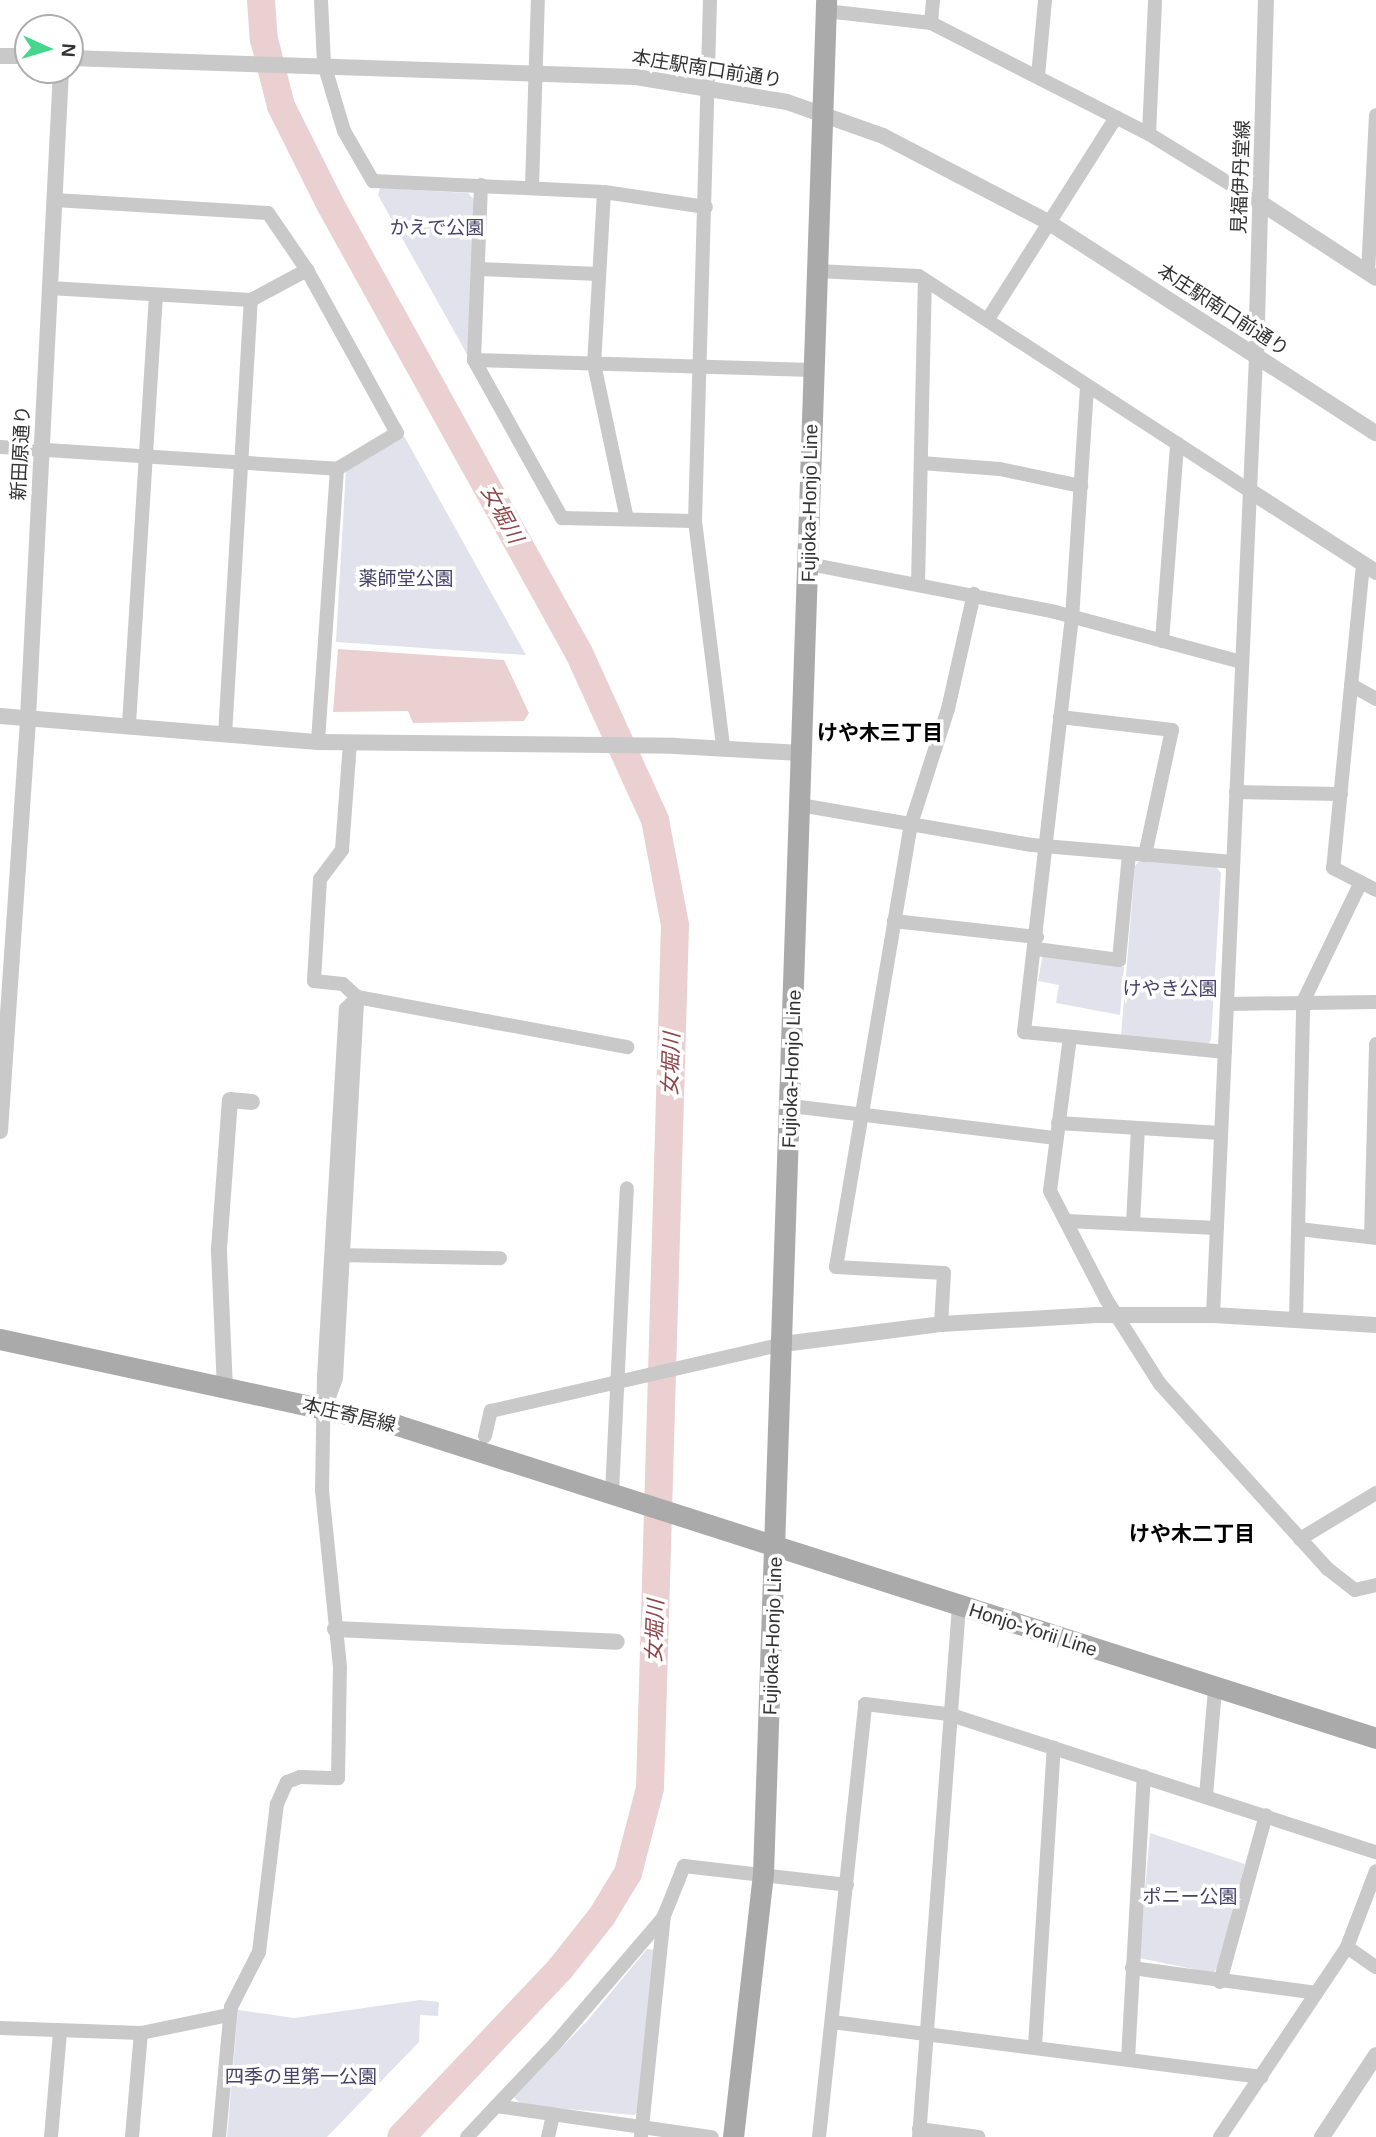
<!DOCTYPE html>
<meta charset="utf-8">
<style>
body{margin:0}
#map{position:relative;width:1376px;height:2137px;overflow:hidden;background:#fff;font-family:Helvetica,"Noto Sans JP",sans-serif}
div>[style]{position:absolute}
.green>*{inset:0;background:#e2e2ed}
.water>*{inset:0;background:#ebd0d1}
.river>*{height:28px;margin:-14px;padding:0 14px;transform-origin:14px;border-radius:14px;background:#ebd0d1}
.minor>*{height:14px;margin:-7px;padding:0 7px;transform-origin:7px;border-radius:7px;background:#c9c9c9}
.tertiary>*{height:16px;margin:-8px;padding:0 8px;transform-origin:8px;border-radius:8px;background:#c9c9c9}
.primary>*{height:21px;margin:-10.5px;padding:0 10.5px;transform-origin:10.5px;border-radius:10.5px;background:#aaa}
span{translate:-50% -50%;white-space:nowrap;text-align:center;line-height:1.15;-webkit-text-stroke:7px #fff;paint-order:stroke}
.street-label{font-size:19px;color:#323232}
.park-label{font-size:19px;color:#46426a}
.water-label{font-size:21px;color:#8e464a;font-style:italic}
.neighbourhood-label{font-size:21px;color:#000;font-weight:700}
.north{position:absolute;left:14px;top:14px;width:70px;height:70px;box-sizing:border-box;background:#fff;border:2px solid #adadad;border-radius:50%;rotate:94deg;font-size:19px;font-weight:700;line-height:28px;text-align:center;color:#323232}
.north::after{content:'';display:block;margin:auto;width:24px;height:32px;background:#46d78c;clip-path:polygon(50% 0,100% 100%,50% 72%,0 100%)}
</style>
<div id="map">
<div class="green">
<div style="clip-path:polygon(380px 188px,468px 193px,475px 201px,468px 356px,378px 195px)"></div>
<div style="clip-path:polygon(404px 436px,526px 655px,336px 642px,346px 469px)"></div>
<div style="clip-path:polygon(1140px 860px,1216px 867px,1221px 873px,1211px 1040px,1207px 1045px,1121px 1036px,1135px 866px)"></div>
<div style="clip-path:polygon(1043px 953px,1124px 967px,1120px 1015px,1056px 1003px,1059px 985px,1038px 981px)"></div>
<div style="clip-path:polygon(1150px 1833px,1245px 1864px,1218px 1967px,1213px 1973px,1139px 1958px)"></div>
<div style="clip-path:polygon(647px 1949px,655px 1950px,640px 2111px,634px 2115px,522px 2105px,514px 2097px,588px 2020px)"></div>
<div style="clip-path:polygon(420px 2000px,439px 2002px,438px 2016px,420px 2015px,419px 2042px,327px 2137px,227px 2137px,238px 2010px,294px 2018px)"></div>
</div>
<div class="water">
<div style="clip-path:polygon(338px 649px,504px 660px,529px 713px,524px 721px,413px 723px,408px 711px,333px 712px)"></div>
</div>
<div class="river">
<div style="left:261px;top:0;width:39px;rotate:86deg"></div>
<div style="left:264px;top:39px;width:69px;rotate:75.8deg"></div>
<div style="left:281px;top:106px;width:110px;rotate:63.4deg"></div>
<div style="left:330px;top:204px;width:513px;rotate:60.99deg"></div>
<div style="left:579px;top:653px;width:183px;rotate:65.5deg"></div>
<div style="left:655px;top:820px;width:107px;rotate:79.2deg"></div>
<div style="left:675px;top:925px;width:863px;rotate:91.66deg"></div>
<div style="left:650px;top:1788px;width:88px;rotate:104.5deg"></div>
<div style="left:628px;top:1873px;width:50px;rotate:121.2deg"></div>
<div style="left:602px;top:1916px;width:68px;rotate:128.4deg"></div>
<div style="left:560px;top:1969px;width:231px;rotate:133.4deg"></div>
</div>
<div class="minor">
<div style="left:321px;top:0;width:64px;rotate:87.3deg"></div>
<div style="left:324px;top:64px;width:70px;rotate:73.4deg"></div>
<div style="left:344px;top:131px;width:58px;rotate:59.9deg"></div>
<div style="left:373px;top:181px;width:231px;rotate:2.7deg"></div>
<div style="left:604px;top:192px;width:103px;rotate:8.4deg"></div>
<div style="left:710px;top:0;width:521px;rotate:91.65deg"></div>
<div style="left:695px;top:521px;width:228px;rotate:82.9deg"></div>
<div style="left:826px;top:11px;width:106px;rotate:6.5deg"></div>
<div style="left:931px;top:23px;width:245px;rotate:27deg"></div>
<div style="left:1149px;top:134px;width:132px;rotate:31.6deg"></div>
<div style="left:931px;top:23px;width:23px;rotate:-85deg"></div>
<div style="left:1038px;top:76px;width:76px;rotate:-84.7deg"></div>
<div style="left:1149px;top:134px;width:134px;rotate:-87.4deg"></div>
<div style="left:481px;top:185px;width:175px;rotate:92.3deg"></div>
<div style="left:474px;top:360px;width:181px;rotate:60.9deg"></div>
<div style="left:562px;top:518px;width:133px;rotate:1.3deg"></div>
<div style="left:532px;top:187px;width:187px;rotate:-88.2deg"></div>
<div style="left:604px;top:192px;width:172px;rotate:93.3deg"></div>
<div style="left:594px;top:364px;width:158px;rotate:78deg"></div>
<div style="left:55px;top:200px;width:213px;rotate:3.5deg"></div>
<div style="left:268px;top:213px;width:69px;rotate:55.6deg"></div>
<div style="left:307px;top:270px;width:186px;rotate:61.1deg"></div>
<div style="left:397px;top:433px;width:70px;rotate:149deg"></div>
<div style="left:479px;top:269px;width:119px;rotate:2.4deg"></div>
<div style="left:817px;top:271px;width:102px;rotate:2.8deg"></div>
<div style="left:919px;top:276px;width:395px;rotate:33deg"></div>
<div style="left:1368px;top:273px;width:158px;rotate:-87.1deg"></div>
<div style="left:50px;top:288px;width:201px;rotate:3.4deg"></div>
<div style="left:251px;top:300px;width:64px;rotate:-28.2deg"></div>
<div style="left:988px;top:319px;width:239px;rotate:-57.6deg"></div>
<div style="left:474px;top:360px;width:339px;rotate:1.7deg"></div>
<div style="left:1087px;top:387px;width:230px;rotate:93.7deg"></div>
<div style="left:1072px;top:617px;width:418px;rotate:96.6deg"></div>
<div style="left:1024px;top:1032px;width:202px;rotate:5.7deg"></div>
<div style="left:0;top:447px;width:338px;rotate:3.7deg"></div>
<div style="left:337px;top:469px;width:274px;rotate:94deg"></div>
<div style="left:921px;top:463px;width:79px;rotate:4.3deg"></div>
<div style="left:1000px;top:469px;width:83px;rotate:11.9deg"></div>
<div style="left:809px;top:564px;width:251px;rotate:11deg"></div>
<div style="left:1055px;top:612px;width:194px;rotate:15deg"></div>
<div style="left:1363px;top:564px;width:305px;rotate:95.6deg"></div>
<div style="left:1333px;top:868px;width:48px;rotate:27.1deg"></div>
<div style="left:918px;top:584px;width:302px;rotate:-88.7deg"></div>
<div style="left:1162px;top:641px;width:198px;rotate:-85.6deg"></div>
<div style="left:1351px;top:685px;width:29px;rotate:29deg"></div>
<div style="left:1060px;top:717px;width:113px;rotate:6.6deg"></div>
<div style="left:1172px;top:730px;width:128px;rotate:102.2deg"></div>
<div style="left:129px;top:724px;width:430px;rotate:-86.4deg"></div>
<div style="left:225px;top:735px;width:436px;rotate:-86.6deg"></div>
<div style="left:350px;top:743px;width:107px;rotate:94.3deg"></div>
<div style="left:342px;top:850px;width:36px;rotate:127deg"></div>
<div style="left:320px;top:879px;width:102px;rotate:93.4deg"></div>
<div style="left:314px;top:981px;width:29px;rotate:6deg"></div>
<div style="left:343px;top:984px;width:19px;rotate:43deg"></div>
<div style="left:357px;top:997px;width:275px;rotate:10.5deg"></div>
<div style="left:1236px;top:792px;width:105px;rotate:1.1deg"></div>
<div style="left:800px;top:805px;width:235px;rotate:9.8deg"></div>
<div style="left:1032px;top:845px;width:202px;rotate:4.8deg"></div>
<div style="left:894px;top:921px;width:144px;rotate:6.4deg"></div>
<div style="left:1036px;top:949px;width:84px;rotate:7.5deg"></div>
<div style="left:1119px;top:960px;width:106px;rotate:-84.6deg"></div>
<div style="left:1227px;top:1004px;width:149px;rotate:-0.8deg"></div>
<div style="left:1070px;top:1037px;width:155px;rotate:97.4deg"></div>
<div style="left:1050px;top:1191px;width:122px;rotate:62.6deg"></div>
<div style="left:1106px;top:1299px;width:101px;rotate:57.6deg"></div>
<div style="left:1160px;top:1384px;width:250px;rotate:47.8deg"></div>
<div style="left:1328px;top:1569px;width:34px;rotate:38deg"></div>
<div style="left:1355px;top:1590px;width:22px;rotate:-13deg"></div>
<div style="left:791px;top:1106px;width:267px;rotate:6.9deg"></div>
<div style="left:1058px;top:1123px;width:163px;rotate:3.5deg"></div>
<div style="left:1066px;top:1221px;width:151px;rotate:2.7deg"></div>
<div style="left:1133px;top:1223px;width:94px;rotate:-87deg"></div>
<div style="left:1299px;top:1229px;width:78px;rotate:6.7deg"></div>
<div style="left:1371px;top:1237px;width:193px;rotate:-88.5deg"></div>
<div style="left:337px;top:1255px;width:163px;rotate:1.1deg"></div>
<div style="left:1213px;top:1315px;width:960px;rotate:-87.43deg"></div>
<div style="left:1296px;top:1320px;width:318px;rotate:-88.7deg"></div>
<div style="left:1303px;top:1002px;width:133px;rotate:-64.2deg"></div>
<div style="left:941px;top:1324px;width:51px;rotate:-86.6deg"></div>
<div style="left:944px;top:1273px;width:108px;rotate:-176.8deg"></div>
<div style="left:836px;top:1267px;width:449px;rotate:-80.4deg"></div>
<div style="left:911px;top:824px;width:121px;rotate:-72.2deg"></div>
<div style="left:948px;top:709px;width:118px;rotate:-77.3deg"></div>
<div style="left:328px;top:1400px;width:23px;rotate:-70deg"></div>
<div style="left:336px;top:1378px;width:382px;rotate:-86.8deg"></div>
<div style="left:485px;top:1436px;width:26px;rotate:-77deg"></div>
<div style="left:491px;top:1411px;width:300px;rotate:-12.9deg"></div>
<div style="left:612px;top:1492px;width:304px;rotate:-87.2deg"></div>
<div style="left:1300px;top:1539px;width:89px;rotate:-31.2deg"></div>
<div style="left:1206px;top:1796px;width:108px;rotate:-85.2deg"></div>
<div style="left:1347px;top:1947px;width:35px;rotate:35deg"></div>
<div style="left:1132px;top:1968px;width:186px;rotate:7.7deg"></div>
<div style="left:1220px;top:1982px;width:173px;rotate:-74.6deg"></div>
<div style="left:832px;top:2022px;width:433px;rotate:7.3deg"></div>
<div style="left:0;top:2028px;width:141px;rotate:2deg"></div>
<div style="left:141px;top:2033px;width:90px;rotate:-11.6deg"></div>
<div style="left:1035px;top:2046px;width:299px;rotate:-86.4deg"></div>
<div style="left:1128px;top:2059px;width:283px;rotate:-86.8deg"></div>
<div style="left:496px;top:2106px;width:218px;rotate:8.2deg"></div>
<div style="left:919px;top:2129px;width:60px;rotate:7.7deg"></div>
<div style="left:51px;top:2137px;width:106px;rotate:-85.1deg"></div>
<div style="left:132px;top:2137px;width:104px;rotate:-85.1deg"></div>
<div style="left:219px;top:2137px;width:131px;rotate:-84.7deg"></div>
<div style="left:231px;top:2007px;width:62px;rotate:-63deg"></div>
<div style="left:259px;top:1952px;width:149px;rotate:-83.1deg"></div>
<div style="left:277px;top:1804px;width:24px;rotate:-66deg"></div>
<div style="left:287px;top:1782px;width:14px;rotate:-21deg"></div>
<div style="left:300px;top:1777px;width:38px;rotate:2deg"></div>
<div style="left:338px;top:1778px;width:111px;rotate:-89deg"></div>
<div style="left:340px;top:1667px;width:177px;rotate:-95.8deg"></div>
<div style="left:322px;top:1491px;width:114px;rotate:-89deg"></div>
<div style="left:324px;top:1377px;width:369px;rotate:-86.6deg"></div>
<div style="left:346px;top:1009px;width:16px;rotate:-47deg"></div>
<div style="left:467px;top:2137px;width:128px;rotate:-46.6deg"></div>
<div style="left:555px;top:2044px;width:167px;rotate:-49.4deg"></div>
<div style="left:548px;top:2137px;width:23px;rotate:-77deg"></div>
<div style="left:641px;top:2137px;width:222px;rotate:-84.1deg"></div>
<div style="left:664px;top:1916px;width:54px;rotate:-68.2deg"></div>
<div style="left:684px;top:1866px;width:164px;rotate:6.6deg"></div>
<div style="left:819px;top:2137px;width:435px;rotate:-83.9deg"></div>
<div style="left:865px;top:1704px;width:84px;rotate:6.9deg"></div>
<div style="left:948px;top:1714px;width:450px;rotate:17.9deg"></div>
<div style="left:919px;top:2137px;width:533px;rotate:-85.69deg"></div>
<div style="left:1220px;top:2137px;width:229px;rotate:-56.2deg"></div>
<div style="left:1347px;top:1947px;width:81px;rotate:-69.1deg"></div>
</div>
<div class="tertiary">
<div style="left:0;top:56px;width:28px"></div>
<div style="left:70px;top:58px;width:566px;rotate:1.92deg"></div>
<div style="left:636px;top:77px;width:153px;rotate:9.4deg"></div>
<div style="left:787px;top:102px;width:102px;rotate:19.5deg"></div>
<div style="left:883px;top:136px;width:186px;rotate:27.5deg"></div>
<div style="left:1048px;top:222px;width:390px;rotate:32.8deg"></div>
<div style="left:1261px;top:203px;width:137px;rotate:33.1deg"></div>
<div style="left:1256px;top:356px;width:356px;rotate:-88.4deg"></div>
<div style="left:1250px;top:491px;width:150px;rotate:32.7deg"></div>
<div style="left:0;top:716px;width:319px;rotate:4.7deg"></div>
<div style="left:318px;top:742px;width:357px;rotate:0.6deg"></div>
<div style="left:675px;top:746px;width:126px;rotate:3.2deg"></div>
<div style="left:0;top:1131px;width:414px;rotate:-86.1deg"></div>
<div style="left:28px;top:718px;width:649px;rotate:-87.08deg"></div>
<div style="left:783px;top:1344px;width:159px;rotate:-7.2deg"></div>
<div style="left:941px;top:1324px;width:156px;rotate:-3.3deg"></div>
<div style="left:1097px;top:1315px;width:116px"></div>
<div style="left:1213px;top:1315px;width:163px;rotate:3.5deg"></div>
<div style="left:225px;top:1389px;width:140px;rotate:-92.5deg"></div>
<div style="left:219px;top:1249px;width:149px;rotate:-85.8deg"></div>
<div style="left:230px;top:1100px;width:22px;rotate:5deg"></div>
<div style="left:335px;top:1629px;width:282px;rotate:2.6deg"></div>
<div style="left:1322px;top:2137px;width:98px;rotate:-56.6deg"></div>
</div>
<div class="primary">
<div style="left:0;top:1339px;width:406px;rotate:12.2deg"></div>
<div style="left:397px;top:1425px;width:1028px;rotate:17.73deg"></div>
<div style="left:733px;top:2137px;width:265px;rotate:-83.5deg"></div>
<div style="left:763px;top:1874px;width:1875px;rotate:-88.07deg"></div>
</div>
<div class="street-label">
<span style="left:707px;top:69px;rotate:9deg">本庄駅南口前通り</span>
<span style="left:1241px;top:177px;rotate:-88deg">見福伊丹堂線</span>
<span style="left:1223px;top:310px;rotate:33deg">本庄駅南口前通り</span>
<span style="left:21px;top:453px;rotate:-87deg">新田原通り</span>
<span style="left:810px;top:503px;rotate:-89deg">Fujioka-Honjo Line</span>
<span style="left:792px;top:1069px;rotate:-88deg">Fujioka-Honjo Line</span>
<span style="left:349px;top:1415px;rotate:13deg">本庄寄居線</span>
<span style="left:1033px;top:1630px;rotate:18deg">Honjo-Yorii Line</span>
<span style="left:773px;top:1636px;rotate:-88deg">Fujioka-Honjo Line</span>
</div>
<div class="park-label">
<span style="left:437px;top:228px">かえで公園</span>
<span style="left:406px;top:579px">薬師堂公園</span>
<span style="left:1170px;top:989px">けやき公園</span>
<span style="left:1190px;top:1897px">ポニー公園</span>
<span style="left:301px;top:2077px">四季の里第一公園</span>
</div>
<div class="water-label">
<span style="left:502px;top:514px;rotate:61deg">女堀川</span>
<span style="left:671px;top:1064px;rotate:-88deg">女堀川</span>
<span style="left:655px;top:1631px;rotate:-88deg">女堀川</span>
</div>
<div class="neighbourhood-label">
<span style="left:880px;top:733px">けや木三丁目</span>
<span style="left:1192px;top:1534px">けや木二丁目</span>
</div>
<div class="north">N</div>
</div>
